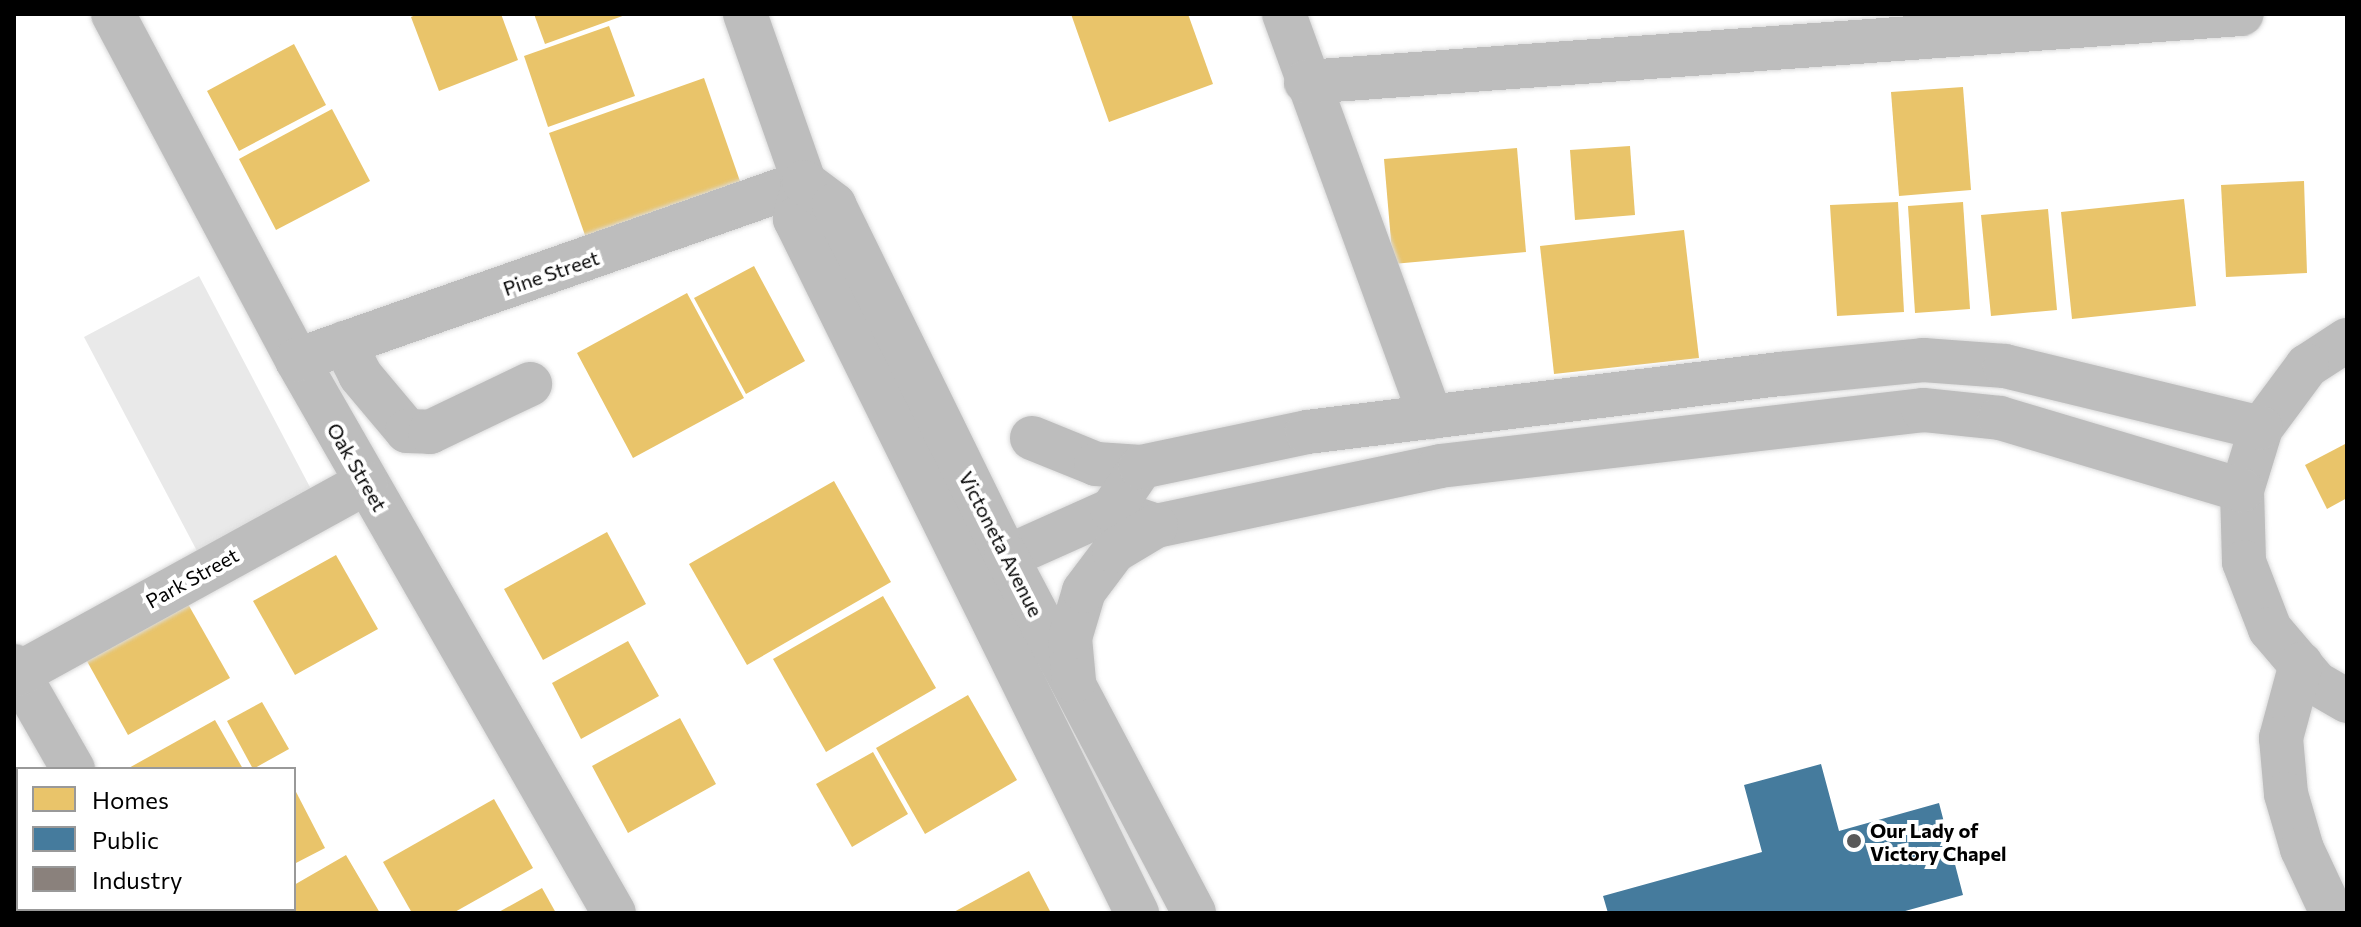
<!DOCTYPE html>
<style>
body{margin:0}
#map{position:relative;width:2361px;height:927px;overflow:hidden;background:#fff;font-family:Commissioner,sans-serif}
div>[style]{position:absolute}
.green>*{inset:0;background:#e9e9e9}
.homes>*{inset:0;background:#e9c46a}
.public>*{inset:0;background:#457b9d}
.industry>*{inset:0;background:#8a817c}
.roads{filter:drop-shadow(0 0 2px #dbdbdb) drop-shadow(0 0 2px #dbdbdb)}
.minor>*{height:44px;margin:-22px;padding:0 22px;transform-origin:22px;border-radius:22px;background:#bdbdbd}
.major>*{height:44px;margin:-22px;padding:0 22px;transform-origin:22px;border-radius:22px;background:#bdbdbd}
.dots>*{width:22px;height:22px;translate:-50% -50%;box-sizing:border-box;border:4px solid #fff;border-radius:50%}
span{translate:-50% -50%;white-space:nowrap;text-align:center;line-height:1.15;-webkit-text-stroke:8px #fff;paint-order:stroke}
.street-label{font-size:20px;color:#000}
.poi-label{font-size:20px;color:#000;font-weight:700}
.left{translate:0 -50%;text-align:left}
.frame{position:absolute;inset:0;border:16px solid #000;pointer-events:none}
.legend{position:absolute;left:16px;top:767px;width:280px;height:144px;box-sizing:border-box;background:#fff;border:2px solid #999;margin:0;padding:10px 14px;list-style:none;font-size:24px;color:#000}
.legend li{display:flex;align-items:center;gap:16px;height:40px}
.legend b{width:40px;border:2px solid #999}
</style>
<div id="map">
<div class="green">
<div style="clip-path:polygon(199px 276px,312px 491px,197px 551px,84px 337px)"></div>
</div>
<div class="homes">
<div style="clip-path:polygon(418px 14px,501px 14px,518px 60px,439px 91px,411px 17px)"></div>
<div style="clip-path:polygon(534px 14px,628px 14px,545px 44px)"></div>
<div style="clip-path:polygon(1071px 14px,1188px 14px,1213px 84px,1109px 122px)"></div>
<div style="clip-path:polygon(609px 26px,635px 96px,548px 127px,524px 56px)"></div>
<div style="clip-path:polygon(294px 44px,326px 105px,239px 151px,207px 91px)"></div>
<div style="clip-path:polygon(704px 78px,741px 184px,586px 238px,549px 133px)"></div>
<div style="clip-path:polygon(1963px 87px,1971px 190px,1899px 196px,1891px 92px)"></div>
<div style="clip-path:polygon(332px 109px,370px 181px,276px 230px,239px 159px)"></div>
<div style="clip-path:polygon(1630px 146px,1635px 215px,1575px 220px,1570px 150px)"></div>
<div style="clip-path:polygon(1517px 148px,1526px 252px,1393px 264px,1384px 159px)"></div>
<div style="clip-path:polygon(2304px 181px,2307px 273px,2226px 277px,2221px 185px)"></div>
<div style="clip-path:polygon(2184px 199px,2196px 306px,2072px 319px,2061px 212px)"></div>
<div style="clip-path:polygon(1898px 202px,1904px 312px,1837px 316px,1830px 205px)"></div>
<div style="clip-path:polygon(1963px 202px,1970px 309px,1915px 313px,1908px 206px)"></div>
<div style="clip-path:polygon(2048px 209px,2057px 310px,1991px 316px,1981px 215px)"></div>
<div style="clip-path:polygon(1684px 230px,1699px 358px,1554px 374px,1540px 246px)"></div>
<div style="clip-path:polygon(754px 266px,805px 361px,746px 394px,694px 298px)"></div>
<div style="clip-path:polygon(687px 293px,744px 398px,633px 458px,577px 353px)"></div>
<div style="clip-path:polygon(2347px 443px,2347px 498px,2327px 509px,2305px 465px)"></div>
<div style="clip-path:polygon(834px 481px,891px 582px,747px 665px,689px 564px)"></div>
<div style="clip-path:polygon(607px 532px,646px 604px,543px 660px,504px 589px)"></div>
<div style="clip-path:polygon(336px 555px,378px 629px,295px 675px,253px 601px)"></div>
<div style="clip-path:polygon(883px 596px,936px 688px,826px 752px,773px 659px)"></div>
<div style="clip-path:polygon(184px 597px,230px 678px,128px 735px,83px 654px)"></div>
<div style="clip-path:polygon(628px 641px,659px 696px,581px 739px,552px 683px)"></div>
<div style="clip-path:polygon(968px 695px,1017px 780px,925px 834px,876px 748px)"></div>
<div style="clip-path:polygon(262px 702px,289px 749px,253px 769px,227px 721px)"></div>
<div style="clip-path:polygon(680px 718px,716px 784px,628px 833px,592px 766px)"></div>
<div style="clip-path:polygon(215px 720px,243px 769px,127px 769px)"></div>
<div style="clip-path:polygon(873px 752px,908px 814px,852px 847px,816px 784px)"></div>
<div style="clip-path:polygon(294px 788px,325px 848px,294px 864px)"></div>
<div style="clip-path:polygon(494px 799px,533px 868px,453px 913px,412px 913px,383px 862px)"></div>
<div style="clip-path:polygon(346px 855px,380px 913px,245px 913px,294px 909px,294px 885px)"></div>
<div style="clip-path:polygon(1029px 871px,1051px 913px,952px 913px)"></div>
<div style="clip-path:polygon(542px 888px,556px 913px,497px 913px)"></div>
<div style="clip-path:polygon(171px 909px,207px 909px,199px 913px)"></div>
</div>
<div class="public">
<div style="clip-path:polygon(1821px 764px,1839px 831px,1939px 803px,1963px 895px,1898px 913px,1608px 913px,1603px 896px,1762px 852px,1744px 785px)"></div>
</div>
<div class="industry">
<div style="clip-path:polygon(14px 873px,18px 909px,37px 913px,14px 913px)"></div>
</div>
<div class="roads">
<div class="minor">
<div style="left:113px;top:14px;width:392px;rotate:62deg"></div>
<div style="left:297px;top:360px;width:637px;rotate:60.18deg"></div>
<div style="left:1284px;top:14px;width:429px;rotate:70deg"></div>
<div style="left:1306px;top:82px;width:938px;rotate:-4.16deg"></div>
<div style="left:2347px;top:340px;width:48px;rotate:147deg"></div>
<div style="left:2307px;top:366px;width:77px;rotate:126.6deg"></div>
<div style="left:2261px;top:428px;width:65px;rotate:107deg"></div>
<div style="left:2242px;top:490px;width:72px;rotate:88.4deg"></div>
<div style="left:2244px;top:562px;width:72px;rotate:68.8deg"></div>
<div style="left:2270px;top:629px;width:71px;rotate:49.6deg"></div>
<div style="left:2316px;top:683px;width:36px;rotate:30deg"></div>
<div style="left:344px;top:343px;width:36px;rotate:63deg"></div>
<div style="left:360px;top:375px;width:73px;rotate:50deg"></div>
<div style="left:407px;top:431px;width:23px;rotate:2deg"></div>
<div style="left:430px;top:432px;width:111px;rotate:-25.6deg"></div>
<div style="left:297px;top:360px;width:537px;rotate:-19.35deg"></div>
<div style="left:1032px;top:438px;width:69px;rotate:22.1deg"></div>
<div style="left:1096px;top:464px;width:45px;rotate:3.8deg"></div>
<div style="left:1119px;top:513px;width:39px;rotate:19deg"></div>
<div style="left:1156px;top:526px;width:290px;rotate:-11.9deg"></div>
<div style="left:1440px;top:466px;width:486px;rotate:-6.6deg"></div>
<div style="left:1923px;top:410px;width:77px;rotate:5.9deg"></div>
<div style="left:2000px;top:418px;width:252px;rotate:16.6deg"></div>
<div style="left:971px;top:573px;width:154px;rotate:-24.1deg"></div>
<div style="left:1112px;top:510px;width:52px;rotate:-56deg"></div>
<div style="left:1141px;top:467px;width:170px;rotate:-11.9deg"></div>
<div style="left:1307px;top:432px;width:478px;rotate:-7deg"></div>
<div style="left:1781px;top:374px;width:143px;rotate:-5.6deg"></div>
<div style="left:1923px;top:360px;width:82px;rotate:4.2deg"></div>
<div style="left:2005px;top:366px;width:263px;rotate:13.6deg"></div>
<div style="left:2301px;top:664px;width:77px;rotate:105.1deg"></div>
<div style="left:2281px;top:738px;width:56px;rotate:84.9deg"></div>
<div style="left:2286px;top:794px;width:57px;rotate:73.8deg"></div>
<div style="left:2302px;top:849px;width:71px;rotate:64.9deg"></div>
<div style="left:14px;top:666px;width:119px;rotate:60.2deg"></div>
<div style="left:18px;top:674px;width:397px;rotate:-28.8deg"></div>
<div style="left:153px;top:909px;width:4px;rotate:63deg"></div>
</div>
<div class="major">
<div style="left:745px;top:14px;width:178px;rotate:70.6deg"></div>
<div style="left:804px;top:182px;width:38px;rotate:104deg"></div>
<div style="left:795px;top:219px;width:774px;rotate:63.77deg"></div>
<div style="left:804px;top:182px;width:38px;rotate:37deg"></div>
<div style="left:834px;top:205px;width:391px;rotate:63.9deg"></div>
<div style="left:1006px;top:556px;width:403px;rotate:62.2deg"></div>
<div style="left:1074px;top:681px;width:43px;rotate:-95.3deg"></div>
<div style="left:1070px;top:638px;width:49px;rotate:-73.4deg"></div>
<div style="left:1084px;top:591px;width:50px;rotate:-53.1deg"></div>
<div style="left:1114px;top:551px;width:49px;rotate:-30.8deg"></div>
</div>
</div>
<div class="dots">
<div style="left:1854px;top:841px;background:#595959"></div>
</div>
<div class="street-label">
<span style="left:551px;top:273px;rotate:-19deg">Pine Street</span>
<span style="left:357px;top:467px;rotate:60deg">Oak Street</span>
<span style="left:1001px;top:544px;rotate:63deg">Victoneta Avenue</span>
<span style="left:192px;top:578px;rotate:-29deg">Park Street</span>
</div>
<div class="poi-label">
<span class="left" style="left:1870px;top:842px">Our Lady of<br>Victory Chapel</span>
</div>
<div class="frame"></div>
<ul class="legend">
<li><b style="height:22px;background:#e9c46a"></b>Homes</li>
<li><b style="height:22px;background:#457b9d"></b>Public</li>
<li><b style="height:22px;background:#8a817c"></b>Industry</li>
</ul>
</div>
